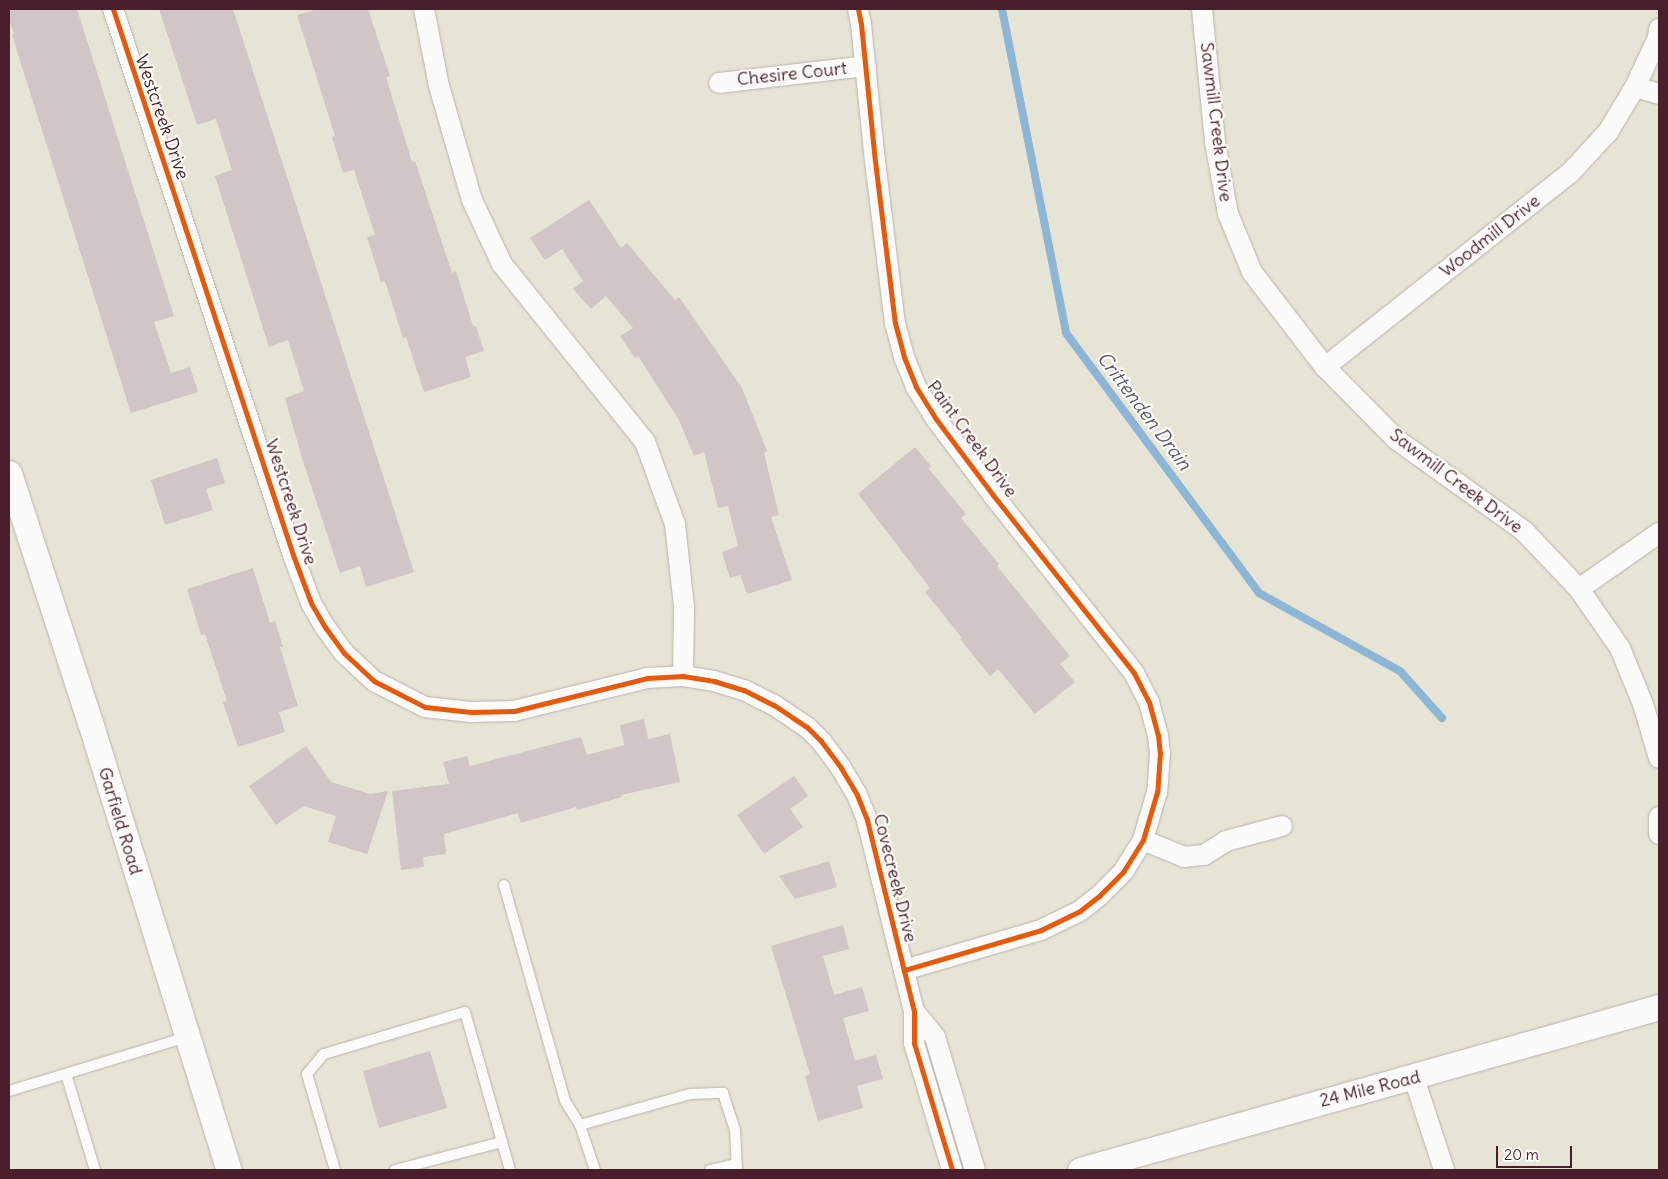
<!DOCTYPE html>
<style>
body{margin:0}
#map{position:relative;width:1668px;height:1179px;overflow:hidden;background:#e6e4d5;font-family:Delius,sans-serif}
div>[style]{position:absolute}
.stream>*{height:8px;margin:-4px;padding:0 4px;transform-origin:4px;border-radius:4px;background:#8cb5d6}
.building>*{inset:0;background:#d1c5c6}
.roads{filter:drop-shadow(0 0 1px #b8b2aa) drop-shadow(0 0 1px #b8b2aa)}
.service>*{height:10px;margin:-5px;padding:0 5px;transform-origin:5px;border-radius:5px;background:#fbfbf9}
.minor>*{height:20px;margin:-10px;padding:0 10px;transform-origin:10px;border-radius:10px;background:#fbfbf9}
.tertiary>*{height:25px;margin:-12.5px;padding:0 12.5px;transform-origin:12.5px;border-radius:12.5px;background:#fbfbf9}
.cycleway>*{height:5px;margin:-2.5px;padding:0 2.5px;transform-origin:2.5px;border-radius:2.5px;background:#e8590c}
span{translate:-50% -50%;white-space:nowrap;text-align:center;line-height:1.15;-webkit-text-stroke:4.5px #fdfcf7;paint-order:stroke}
.street-label{font-size:18px;color:#4a1f2b}
.water-label{font-size:19px;color:#565a78;font-style:italic}
.frame{position:absolute;inset:0;border:10px solid #4a1f2b;pointer-events:none}
.scale{position:absolute;left:1496px;top:1146px;width:76px;height:22px;box-sizing:border-box;border:2px solid #4a1f2b;border-top:0;padding-left:6px;font-size:15px;line-height:18px;white-space:nowrap;color:#4a1f2b;-webkit-text-stroke:4px #fdfcf7;paint-order:stroke}
</style>
<div id="map">
<div class="stream">
<div style="left:1002px;top:9px;width:330px;rotate:78.8deg"></div>
<div style="left:1066px;top:333px;width:324px;rotate:53.4deg"></div>
<div style="left:1259px;top:593px;width:161px;rotate:29deg"></div>
<div style="left:1400px;top:671px;width:63px;rotate:48.2deg"></div>
</div>
<div class="building">
<div style="clip-path:polygon(9px 9px,77px 9px,174px 316px,154px 322px,171px 373px,190px 367px,198px 392px,131px 413px,12px 35px,14px 34px,9px 19px)"></div>
<div style="clip-path:polygon(159px 9px,233px 9px,414px 572px,366px 587px,360px 566px,340px 573px,302px 458px,285px 398px,304px 391px,288px 340px,269px 347px,215px 176px,232px 170px,216px 119px,197px 125px)"></div>
<div style="clip-path:polygon(318px 9px,368px 9px,390px 76px,386px 77px,412px 162px,415px 161px,452px 273px,456px 271px,473px 326px,476px 326px,484px 351px,465px 357px,471px 377px,424px 392px,406px 337px,403px 338px,385px 281px,381px 282px,367px 237px,375px 235px,354px 170px,343px 173px,332px 137px,335px 136px,297px 15px)"></div>
<div style="clip-path:polygon(589px 200px,621px 248px,627px 243px,675px 300px,679px 297px,742px 388px,767px 451px,764px 453px,779px 515px,771px 517px,792px 580px,747px 594px,740px 575px,730px 578px,722px 552px,738px 546px,728px 506px,718px 508px,704px 452px,694px 456px,679px 420px,638px 356px,635px 358px,620px 336px,633px 328px,606px 296px,591px 309px,573px 289px,583px 281px,562px 249px,545px 260px,530px 238px)"></div>
<div style="clip-path:polygon(915px 447px,931px 466px,929px 469px,966px 514px,961px 518px,999px 564px,997px 566px,1070px 656px,1060px 664px,1075px 682px,1035px 714px,998px 669px,990px 676px,960px 639px,962px 638px,925px 592px,930px 588px,858px 494px)"></div>
<div style="clip-path:polygon(217px 458px,225px 483px,206px 489px,213px 510px,165px 525px,151px 480px)"></div>
<div style="clip-path:polygon(253px 568px,270px 623px,275px 621px,283px 647px,280px 647px,298px 706px,279px 712px,285px 732px,238px 747px,223px 702px,227px 701px,205px 634px,201px 635px,187px 589px)"></div>
<div style="clip-path:polygon(644px 719px,648px 739px,670px 734px,680px 782px,621px 795px,622px 797px,577px 810px,576px 807px,521px 823px,518px 813px,444px 834px,446px 854px,423px 857px,424px 867px,401px 870px,392px 791px,449px 784px,443px 762px,467px 756px,470px 766px,581px 737px,587px 755px,624px 745px,620px 725px)"></div>
<div style="clip-path:polygon(306px 746px,331px 782px,370px 794px,388px 791px,367px 854px,328px 842px,336px 816px,304px 806px,276px 825px,249px 786px)"></div>
<div style="clip-path:polygon(794px 776px,808px 796px,790px 809px,803px 827px,764px 854px,737px 815px)"></div>
<div style="clip-path:polygon(829px 861px,837px 887px,795px 899px,779px 876px)"></div>
<div style="clip-path:polygon(843px 925px,849px 949px,823px 956px,834px 995px,862px 987px,869px 1011px,843px 1018px,855px 1061px,876px 1055px,883px 1079px,857px 1086px,863px 1108px,818px 1121px,805px 1076px,810px 1074px,771px 946px)"></div>
<div style="clip-path:polygon(430px 1051px,447px 1108px,379px 1128px,363px 1071px)"></div>
</div>
<div class="roads">
<div class="service">
<div style="left:504px;top:885px;width:224px;rotate:74.2deg"></div>
<div style="left:565px;top:1101px;width:28px;rotate:58deg"></div>
<div style="left:580px;top:1125px;width:114px;rotate:-15.7deg"></div>
<div style="left:690px;top:1094px;width:33px;rotate:-2deg"></div>
<div style="left:723px;top:1093px;width:39px;rotate:72deg"></div>
<div style="left:735px;top:1130px;width:40px;rotate:87.1deg"></div>
<div style="left:66px;top:1074px;width:100px;rotate:73.2deg"></div>
<div style="left:9px;top:1091px;width:186px;rotate:-16.9deg"></div>
<div style="left:580px;top:1125px;width:47px;rotate:71.6deg"></div>
<div style="left:335px;top:1170px;width:100px;rotate:-106.3deg"></div>
<div style="left:307px;top:1074px;width:26px;rotate:-50deg"></div>
<div style="left:324px;top:1054px;width:147px;rotate:-16.6deg"></div>
<div style="left:465px;top:1012px;width:164px;rotate:74.1deg"></div>
<div style="left:395px;top:1170px;width:111px;rotate:-14.7deg"></div>
<div style="left:710px;top:1170px;width:26px;rotate:-13deg"></div>
</div>
<div class="minor">
<div style="left:113px;top:9px;width:575px;rotate:71.75deg"></div>
<div style="left:293px;top:555px;width:51px;rotate:69.4deg"></div>
<div style="left:311px;top:603px;width:28px;rotate:60deg"></div>
<div style="left:325px;top:627px;width:32px;rotate:54deg"></div>
<div style="left:344px;top:653px;width:41px;rotate:43deg"></div>
<div style="left:374px;top:681px;width:57px;rotate:27deg"></div>
<div style="left:425px;top:707px;width:46px;rotate:6.2deg"></div>
<div style="left:471px;top:712px;width:43px;rotate:-1.3deg"></div>
<div style="left:514px;top:711px;width:137px;rotate:-13.9deg"></div>
<div style="left:647px;top:678px;width:36px;rotate:-3deg"></div>
<div style="left:683px;top:676px;width:31px;rotate:9deg"></div>
<div style="left:714px;top:681px;width:31px;rotate:17deg"></div>
<div style="left:744px;top:690px;width:34px;rotate:27deg"></div>
<div style="left:774px;top:705px;width:40px;rotate:34deg"></div>
<div style="left:807px;top:727px;width:20px;rotate:45deg"></div>
<div style="left:821px;top:741px;width:34px;rotate:53deg"></div>
<div style="left:841px;top:768px;width:31px;rotate:59deg"></div>
<div style="left:857px;top:795px;width:27px;rotate:68deg"></div>
<div style="left:867px;top:820px;width:197px;rotate:76.2deg"></div>
<div style="left:914px;top:1011px;width:32px;rotate:90deg"></div>
<div style="left:914px;top:1043px;width:133px;rotate:73.3deg"></div>
<div style="left:424px;top:9px;width:78px;rotate:79deg"></div>
<div style="left:439px;top:86px;width:119px;rotate:73.9deg"></div>
<div style="left:472px;top:200px;width:71px;rotate:64.9deg"></div>
<div style="left:502px;top:264px;width:228px;rotate:51.2deg"></div>
<div style="left:645px;top:442px;width:87px;rotate:69.9deg"></div>
<div style="left:675px;top:524px;width:83px;rotate:83.8deg"></div>
<div style="left:684px;top:607px;width:69px;rotate:90.8deg"></div>
<div style="left:858px;top:9px;width:15px;rotate:79deg"></div>
<div style="left:861px;top:24px;width:138px;rotate:84.2deg"></div>
<div style="left:875px;top:161px;width:163px;rotate:83deg"></div>
<div style="left:895px;top:323px;width:35px;rotate:75deg"></div>
<div style="left:904px;top:357px;width:32px;rotate:68deg"></div>
<div style="left:916px;top:387px;width:38px;rotate:58deg"></div>
<div style="left:936px;top:419px;width:95px;rotate:53.1deg"></div>
<div style="left:993px;top:495px;width:227px;rotate:51.6deg"></div>
<div style="left:1134px;top:673px;width:33px;rotate:63deg"></div>
<div style="left:1149px;top:702px;width:34px;rotate:75deg"></div>
<div style="left:1158px;top:735px;width:18px;rotate:84deg"></div>
<div style="left:1160px;top:753px;width:39px;rotate:94deg"></div>
<div style="left:1157px;top:792px;width:50px;rotate:106.3deg"></div>
<div style="left:1143px;top:840px;width:36px;rotate:122deg"></div>
<div style="left:1124px;top:871px;width:35px;rotate:135deg"></div>
<div style="left:1099px;top:896px;width:24px;rotate:142deg"></div>
<div style="left:1080px;top:911px;width:43px;rotate:154deg"></div>
<div style="left:1041px;top:930px;width:143px;rotate:163.7deg"></div>
<div style="left:1202px;top:9px;width:134px;rotate:84.4deg"></div>
<div style="left:1215px;top:142px;width:73px;rotate:79.8deg"></div>
<div style="left:1228px;top:214px;width:63px;rotate:67.5deg"></div>
<div style="left:1252px;top:272px;width:120px;rotate:52.5deg"></div>
<div style="left:1325px;top:367px;width:103px;rotate:45.4deg"></div>
<div style="left:1397px;top:440px;width:156px;rotate:35.6deg"></div>
<div style="left:1524px;top:531px;width:80px;rotate:46.5deg"></div>
<div style="left:1579px;top:589px;width:72px;rotate:55.2deg"></div>
<div style="left:1620px;top:648px;width:61px;rotate:67.7deg"></div>
<div style="left:1643px;top:704px;width:56px;rotate:73.5deg"></div>
<div style="left:719px;top:83px;width:148px;rotate:-6.6deg"></div>
<div style="left:1635px;top:87px;width:25px;rotate:16deg"></div>
<div style="left:1325px;top:367px;width:313px;rotate:-38.4deg"></div>
<div style="left:1570px;top:173px;width:56px;rotate:-47.2deg"></div>
<div style="left:1608px;top:132px;width:52px;rotate:-59deg"></div>
<div style="left:1635px;top:87px;width:54px;rotate:-64.9deg"></div>
<div style="left:1658px;top:38px;width:9px;rotate:-84deg"></div>
<div style="left:1579px;top:589px;width:98px;rotate:-35deg"></div>
<div style="left:1659px;top:817px;width:17px;rotate:90deg"></div>
<div style="left:1143px;top:840px;width:44px;rotate:22.5deg"></div>
<div style="left:1184px;top:857px;width:20px;rotate:-6deg"></div>
<div style="left:1204px;top:855px;width:26px;rotate:-32deg"></div>
<div style="left:1226px;top:841px;width:58px;rotate:-15deg"></div>
<div style="left:914px;top:1011px;width:33px;rotate:51deg"></div>
<div style="left:935px;top:1037px;width:139px;rotate:73.3deg"></div>
<div style="left:1414px;top:1078px;width:97px;rotate:71.9deg"></div>
</div>
<div class="tertiary">
<div style="left:9px;top:473px;width:262px;rotate:72deg"></div>
<div style="left:90px;top:722px;width:469px;rotate:72.8deg"></div>
<div style="left:1080px;top:1170px;width:602px;rotate:-15.72deg"></div>
</div>
</div>
<div class="cycleway">
<div style="left:113px;top:9px;width:575px;rotate:71.75deg"></div>
<div style="left:293px;top:555px;width:51px;rotate:69.4deg"></div>
<div style="left:311px;top:603px;width:28px;rotate:60deg"></div>
<div style="left:325px;top:627px;width:32px;rotate:54deg"></div>
<div style="left:344px;top:653px;width:41px;rotate:43deg"></div>
<div style="left:374px;top:681px;width:57px;rotate:27deg"></div>
<div style="left:425px;top:707px;width:46px;rotate:6.2deg"></div>
<div style="left:471px;top:712px;width:43px;rotate:-1.3deg"></div>
<div style="left:514px;top:711px;width:137px;rotate:-13.9deg"></div>
<div style="left:647px;top:678px;width:36px;rotate:-3deg"></div>
<div style="left:683px;top:676px;width:31px;rotate:9deg"></div>
<div style="left:714px;top:681px;width:31px;rotate:17deg"></div>
<div style="left:744px;top:690px;width:34px;rotate:27deg"></div>
<div style="left:774px;top:705px;width:40px;rotate:34deg"></div>
<div style="left:807px;top:727px;width:20px;rotate:45deg"></div>
<div style="left:821px;top:741px;width:34px;rotate:53deg"></div>
<div style="left:841px;top:768px;width:31px;rotate:59deg"></div>
<div style="left:857px;top:795px;width:27px;rotate:68deg"></div>
<div style="left:867px;top:820px;width:197px;rotate:76.2deg"></div>
<div style="left:914px;top:1011px;width:32px;rotate:90deg"></div>
<div style="left:914px;top:1043px;width:133px;rotate:73.3deg"></div>
<div style="left:858px;top:9px;width:15px;rotate:79deg"></div>
<div style="left:861px;top:24px;width:138px;rotate:84.2deg"></div>
<div style="left:875px;top:161px;width:163px;rotate:83deg"></div>
<div style="left:895px;top:323px;width:35px;rotate:75deg"></div>
<div style="left:904px;top:357px;width:32px;rotate:68deg"></div>
<div style="left:916px;top:387px;width:38px;rotate:58deg"></div>
<div style="left:936px;top:419px;width:95px;rotate:53.1deg"></div>
<div style="left:993px;top:495px;width:227px;rotate:51.6deg"></div>
<div style="left:1134px;top:673px;width:33px;rotate:63deg"></div>
<div style="left:1149px;top:702px;width:34px;rotate:75deg"></div>
<div style="left:1158px;top:735px;width:18px;rotate:84deg"></div>
<div style="left:1160px;top:753px;width:39px;rotate:94deg"></div>
<div style="left:1157px;top:792px;width:50px;rotate:106.3deg"></div>
<div style="left:1143px;top:840px;width:36px;rotate:122deg"></div>
<div style="left:1124px;top:871px;width:35px;rotate:135deg"></div>
<div style="left:1099px;top:896px;width:24px;rotate:142deg"></div>
<div style="left:1080px;top:911px;width:43px;rotate:154deg"></div>
<div style="left:1041px;top:930px;width:143px;rotate:163.7deg"></div>
</div>
<div class="street-label">
<span style="left:792px;top:74px;rotate:-6deg">Chesire Court</span>
<span style="left:162px;top:117px;rotate:71deg">Westcreek Drive</span>
<span style="left:1216px;top:122px;rotate:83deg">Sawmill Creek Drive</span>
<span style="left:1490px;top:236px;rotate:-38deg">Woodmill Drive</span>
<span style="left:972px;top:439px;rotate:54deg">Paint Creek Drive</span>
<span style="left:1456px;top:481px;rotate:37deg">Sawmill Creek Drive</span>
<span style="left:291px;top:502px;rotate:72deg">Westcreek Drive</span>
<span style="left:120px;top:821px;rotate:73deg">Garfield Road</span>
<span style="left:895px;top:878px;rotate:76deg">Covecreek Drive</span>
<span style="left:1370px;top:1089px;rotate:-14deg">24 Mile Road</span>
</div>
<div class="water-label">
<span style="left:1144px;top:411px;rotate:53deg">Crittenden Drain</span>
</div>
<div class="frame"></div>
<div class="scale">20 m</div>
</div>
